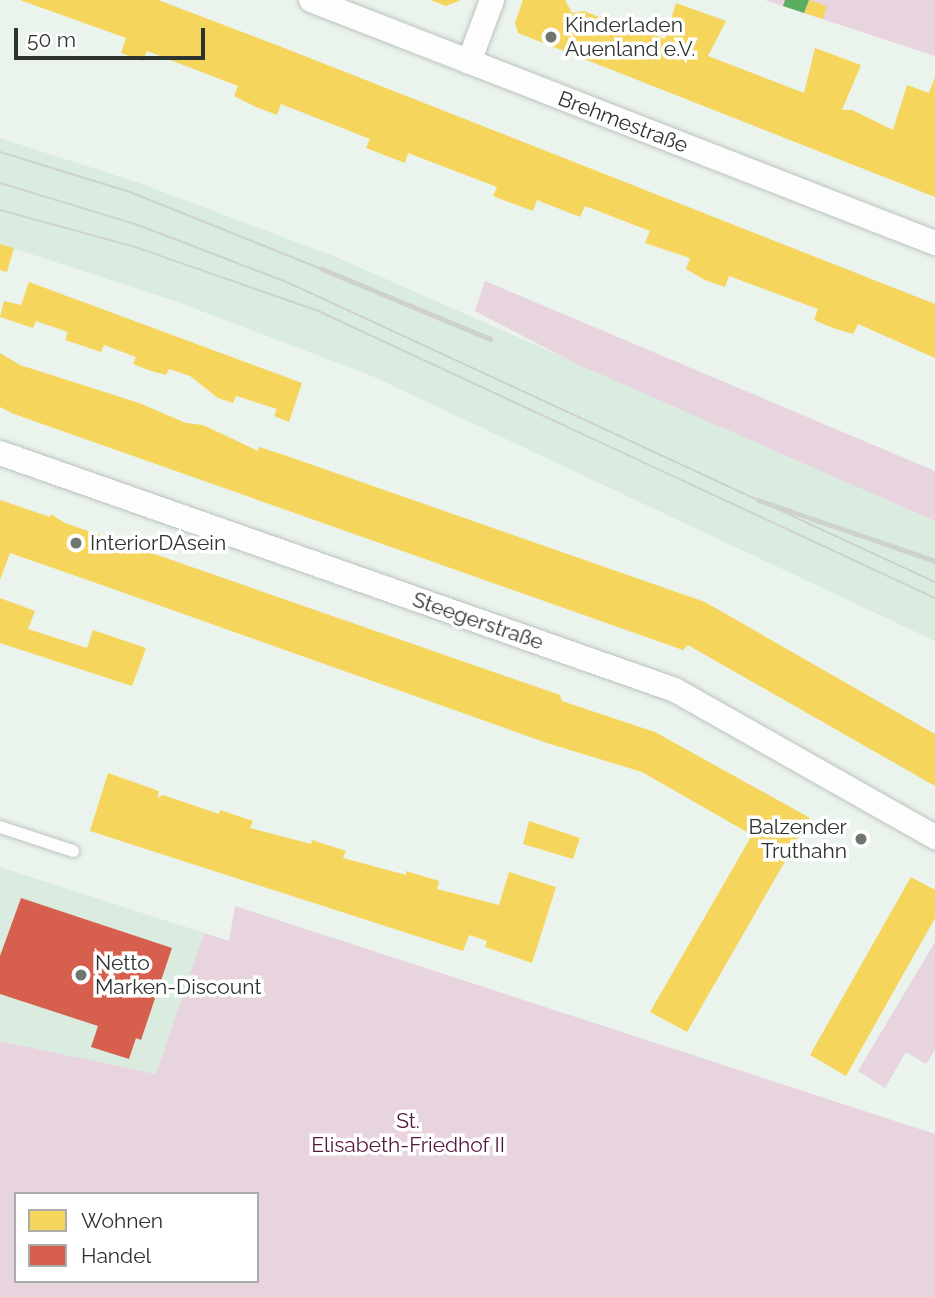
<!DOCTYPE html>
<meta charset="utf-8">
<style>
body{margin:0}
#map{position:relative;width:935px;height:1297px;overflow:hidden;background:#eaf3ec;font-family:Raleway,sans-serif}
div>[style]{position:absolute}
.built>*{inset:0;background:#daecdf}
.green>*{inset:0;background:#e7d4de}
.homes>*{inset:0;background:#f6d55c}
.shops>*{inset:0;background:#d6604d}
.public>*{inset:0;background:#5aae61}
.roads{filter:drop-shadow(0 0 2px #bcc3be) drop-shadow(0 0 2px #bcc3be)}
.service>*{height:12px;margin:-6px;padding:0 6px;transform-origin:6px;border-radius:6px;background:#fcfdfc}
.minor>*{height:24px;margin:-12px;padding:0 12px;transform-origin:12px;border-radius:12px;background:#fcfdfc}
.tram>*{height:2px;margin:-1px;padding:0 1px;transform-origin:1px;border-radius:1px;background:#ced1cf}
.rail>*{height:5px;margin:-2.5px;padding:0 2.5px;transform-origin:2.5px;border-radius:2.5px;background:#ced1cf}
.dots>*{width:19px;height:19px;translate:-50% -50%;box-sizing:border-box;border:4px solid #fff;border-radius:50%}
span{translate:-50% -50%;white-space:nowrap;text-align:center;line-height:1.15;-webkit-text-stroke:7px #fff;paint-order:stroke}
.poi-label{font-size:21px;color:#2d332e}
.left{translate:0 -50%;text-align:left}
.right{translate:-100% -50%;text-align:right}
.street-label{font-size:21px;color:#2d332e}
.park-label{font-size:21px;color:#551641}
.legend{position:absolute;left:14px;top:1192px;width:245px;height:91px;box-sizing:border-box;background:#fff;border:2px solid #abadab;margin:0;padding:9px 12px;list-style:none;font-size:21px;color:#2d332e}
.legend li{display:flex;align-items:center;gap:14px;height:35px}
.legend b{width:35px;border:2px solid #abadab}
.scale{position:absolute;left:14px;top:28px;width:191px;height:32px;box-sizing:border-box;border:4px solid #2d332e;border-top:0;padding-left:9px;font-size:21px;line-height:24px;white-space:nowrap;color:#2d332e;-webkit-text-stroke:5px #fff;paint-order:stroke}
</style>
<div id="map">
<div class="built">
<div style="clip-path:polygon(0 138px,139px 183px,336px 257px,935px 521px,935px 641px,372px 376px,175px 301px,0 244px)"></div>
<div style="clip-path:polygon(0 867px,204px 933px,156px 1074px,0 1041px)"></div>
</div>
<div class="green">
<div style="clip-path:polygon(765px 0,935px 0,935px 56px,804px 13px)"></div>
<div style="clip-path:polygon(485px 281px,935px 471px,935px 521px,577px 364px,475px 311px)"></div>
<div style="clip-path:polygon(evenodd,235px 906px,935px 1134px,935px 1297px,0 1297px,0 1041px,156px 1074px,204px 933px,229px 941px,235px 906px,16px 1194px,257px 1194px,257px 1281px,16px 1281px,16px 1194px)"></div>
<div style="clip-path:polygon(935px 942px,935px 1050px,926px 1064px,906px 1052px,885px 1088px,858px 1071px)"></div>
</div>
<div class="homes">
<div style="clip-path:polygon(20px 0,158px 0,279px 46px,935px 304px,935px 358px,858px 324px,853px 334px,833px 328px,814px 320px,818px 309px,729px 276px,725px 287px,705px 280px,686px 269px,690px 258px,645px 243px,650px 231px,585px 206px,580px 217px,537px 200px,533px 211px,493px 196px,497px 187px,408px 153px,405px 163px,366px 148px,370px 139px,281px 104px,277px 115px,256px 107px,234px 96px,238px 86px,147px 51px,143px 61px,121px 53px,126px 38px)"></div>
<div style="clip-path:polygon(430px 0,461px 0,446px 6px)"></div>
<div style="clip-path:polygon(523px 0,565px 0,572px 13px,584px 11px,619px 25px,621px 21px,665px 39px,676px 3px,726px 21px,708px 56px,804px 93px,815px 48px,861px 65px,842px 110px,852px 110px,893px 130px,907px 85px,929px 93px,935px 77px,935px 197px,518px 33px,515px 23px)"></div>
<div style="clip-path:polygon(809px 0,827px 6px,823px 19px,804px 13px)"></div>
<div style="clip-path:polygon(0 244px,14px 248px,7px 272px,0 270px)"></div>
<div style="clip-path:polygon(29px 282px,302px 383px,289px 422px,274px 416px,277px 409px,236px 396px,233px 403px,218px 398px,190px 376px,169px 369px,166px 375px,151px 371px,133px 364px,136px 357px,104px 345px,101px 352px,65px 340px,68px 332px,36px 321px,33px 328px,0 317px,4px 301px,21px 305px)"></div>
<div style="clip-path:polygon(0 353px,20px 365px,139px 403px,186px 423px,203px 425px,258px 451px,259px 447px,284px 455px,705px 602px,935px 734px,935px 786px,688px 645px,683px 650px,14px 414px,0 407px)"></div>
<div style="clip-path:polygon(0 500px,50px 517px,51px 514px,65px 523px,560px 695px,562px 701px,655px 732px,810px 818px,687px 1032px,650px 1012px,752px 835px,642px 772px,547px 743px,99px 584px,10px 553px,0 580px)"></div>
<div style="clip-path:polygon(0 598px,35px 611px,28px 629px,87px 648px,93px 630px,146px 648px,132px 686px,0 643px)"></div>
<div style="clip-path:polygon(108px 773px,159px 791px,157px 798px,163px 795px,219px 814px,220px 810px,253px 821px,250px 828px,311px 844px,312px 840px,346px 851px,343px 858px,406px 875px,406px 871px,439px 881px,437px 889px,499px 905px,509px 872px,556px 887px,532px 963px,485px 947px,487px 941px,469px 935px,463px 951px,90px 831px)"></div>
<div style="clip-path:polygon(529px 821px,580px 838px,573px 859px,523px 844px)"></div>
<div style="clip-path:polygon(911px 877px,935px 890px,935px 918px,846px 1076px,810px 1055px)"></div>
</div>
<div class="shops">
<div style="clip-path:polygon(21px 898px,172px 948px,141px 1040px,136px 1038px,129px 1059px,91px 1047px,98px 1026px,0 994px,0 956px)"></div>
</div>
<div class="public">
<div style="clip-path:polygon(785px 0,809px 0,804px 13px,783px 6px)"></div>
</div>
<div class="roads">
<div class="service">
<div style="left:0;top:827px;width:77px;rotate:18.2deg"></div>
</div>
<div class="minor">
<div style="left:311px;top:0;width:670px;rotate:21.28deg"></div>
<div style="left:469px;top:62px;width:66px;rotate:-69.6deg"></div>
<div style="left:0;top:453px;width:715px;rotate:19.35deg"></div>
<div style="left:675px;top:690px;width:299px;rotate:29.5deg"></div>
</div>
</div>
<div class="tram">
<div style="left:0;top:152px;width:136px;rotate:17.1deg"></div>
<div style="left:130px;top:192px;width:207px;rotate:21.9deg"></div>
<div style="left:0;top:183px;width:144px;rotate:16.9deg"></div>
<div style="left:138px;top:225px;width:162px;rotate:21deg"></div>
<div style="left:289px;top:283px;width:712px;rotate:24.84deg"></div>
<div style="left:0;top:210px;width:137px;rotate:15.3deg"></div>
<div style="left:132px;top:246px;width:195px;rotate:19.2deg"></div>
<div style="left:316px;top:310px;width:683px;rotate:24.95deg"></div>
</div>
<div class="rail">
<div style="left:322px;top:269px;width:182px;rotate:22.6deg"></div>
<div style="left:758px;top:500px;width:187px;rotate:19deg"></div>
</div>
<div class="dots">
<div style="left:551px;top:37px;background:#6f7670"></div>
<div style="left:76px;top:543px;background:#6f7670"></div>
<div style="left:861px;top:839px;background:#6f7670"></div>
<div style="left:81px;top:975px;background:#6f7670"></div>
</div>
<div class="poi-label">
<span class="left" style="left:565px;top:37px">Kinderladen<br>Auenland e.V.</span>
<span class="left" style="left:90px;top:543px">InteriorDAsein</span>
<span class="right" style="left:847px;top:839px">Balzender<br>Truthahn</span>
<span class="left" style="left:95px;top:975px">Netto<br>Marken-Discount</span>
</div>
<div class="street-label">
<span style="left:623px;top:122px;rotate:21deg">Brehmestraße</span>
<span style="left:478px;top:621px;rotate:19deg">Steegerstraße</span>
</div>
<div class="park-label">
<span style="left:408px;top:1133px">St.<br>Elisabeth-Friedhof II</span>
</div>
<ul class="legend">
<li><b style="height:19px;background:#f6d55c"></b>Wohnen</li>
<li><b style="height:19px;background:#d6604d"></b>Handel</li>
</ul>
<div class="scale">50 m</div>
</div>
